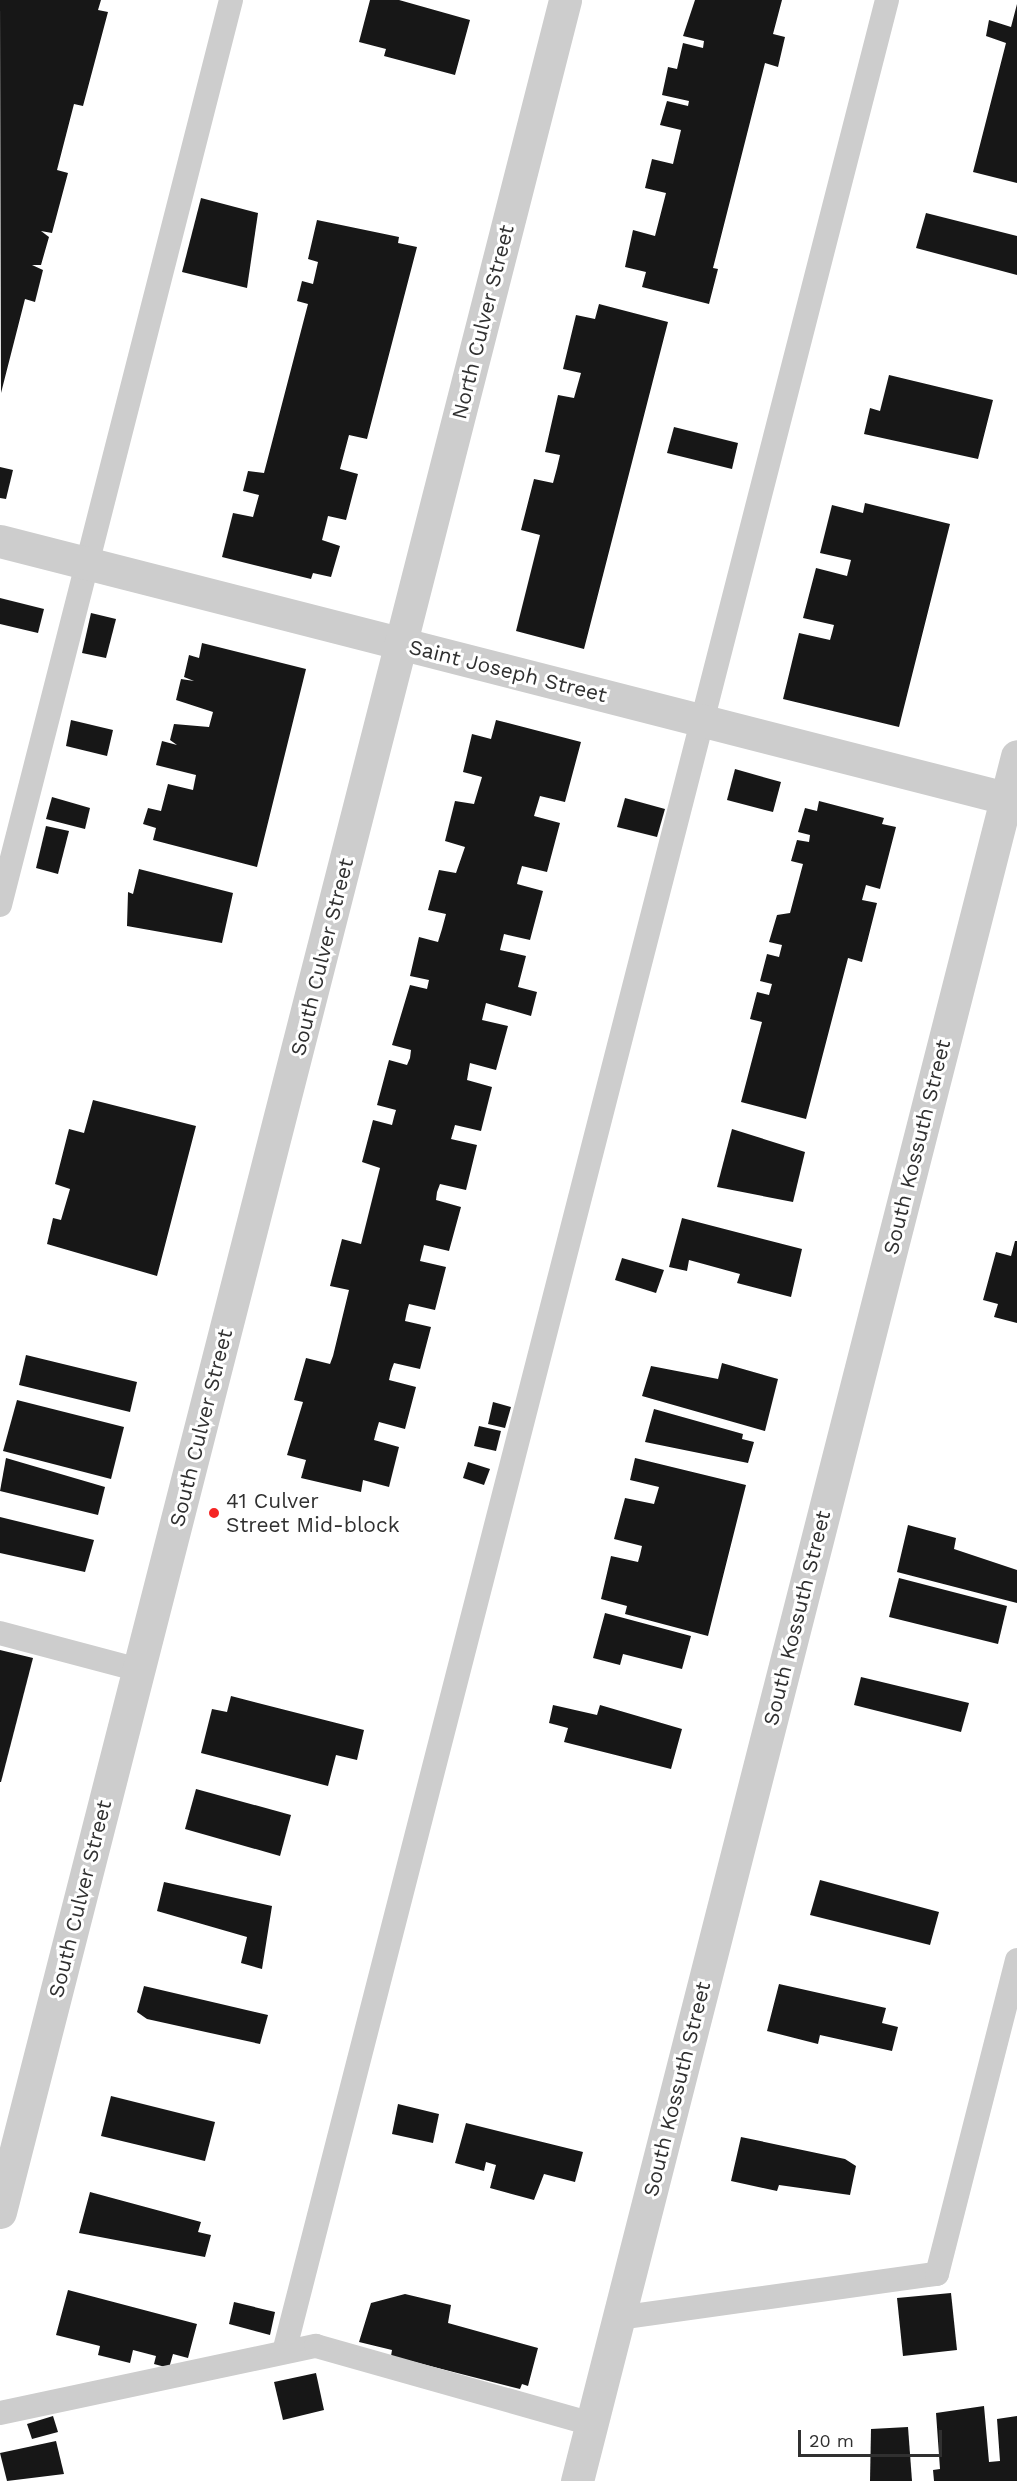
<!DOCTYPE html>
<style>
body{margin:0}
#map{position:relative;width:1017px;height:2481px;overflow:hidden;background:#fff;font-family:"Work Sans",sans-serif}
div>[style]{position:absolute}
.building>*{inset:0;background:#171717}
.service>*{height:24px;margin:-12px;padding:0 12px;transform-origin:12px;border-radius:12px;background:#cdcdcd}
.minor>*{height:33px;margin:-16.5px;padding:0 16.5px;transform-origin:16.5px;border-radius:16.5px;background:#cdcdcd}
.dots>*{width:16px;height:16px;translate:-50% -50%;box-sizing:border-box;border:3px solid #fff;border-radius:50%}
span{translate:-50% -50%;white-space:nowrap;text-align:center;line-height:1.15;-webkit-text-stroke:6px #fff;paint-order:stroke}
.street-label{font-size:21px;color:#303030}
.poi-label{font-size:21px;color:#303030}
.left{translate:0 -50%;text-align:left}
.scale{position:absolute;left:798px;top:2430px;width:144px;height:27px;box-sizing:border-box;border:3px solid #303030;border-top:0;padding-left:8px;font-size:18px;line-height:21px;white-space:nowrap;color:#303030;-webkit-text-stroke:4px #fff;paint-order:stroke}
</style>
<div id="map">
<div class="building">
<div style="clip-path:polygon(0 0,101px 0,98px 10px,108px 12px,83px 106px,74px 104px,57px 170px,68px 173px,52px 233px,41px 231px,49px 237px,41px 265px,32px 265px,43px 270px,35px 302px,25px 299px,1px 393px)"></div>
<div style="clip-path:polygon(370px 0,399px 0,470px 20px,455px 75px,384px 56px,386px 49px,359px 42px)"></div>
<div style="clip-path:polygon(695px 0,782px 0,773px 34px,785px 37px,778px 67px,765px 63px,713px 268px,718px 269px,709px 304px,642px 287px,646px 272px,625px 267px,633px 230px,655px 236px,666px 193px,645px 188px,652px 159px,673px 164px,681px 130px,660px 125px,667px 101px,688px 106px,689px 101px,662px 95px,668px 67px,677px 69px,683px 43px,703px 48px,704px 41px,683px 36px)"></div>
<div style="clip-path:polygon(1017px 4px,1017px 183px,973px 172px,1006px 43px,986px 36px,989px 20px,1011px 27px)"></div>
<div style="clip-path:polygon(201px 198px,258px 213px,247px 288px,182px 272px)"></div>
<div style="clip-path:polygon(926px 213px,1017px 236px,1017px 275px,916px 248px)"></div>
<div style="clip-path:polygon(317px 220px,399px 237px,398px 243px,417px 247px,367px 439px,349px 435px,340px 469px,358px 474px,346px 520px,328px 516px,322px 540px,340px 546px,331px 577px,313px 573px,311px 579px,222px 557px,233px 513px,253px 517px,259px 495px,243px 491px,248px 471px,264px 473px,308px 304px,297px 301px,302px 281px,313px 284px,318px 262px,308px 259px)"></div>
<div style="clip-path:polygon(599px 304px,668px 322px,584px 649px,516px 631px,540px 535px,521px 530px,534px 479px,553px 483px,557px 468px,560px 455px,545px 452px,558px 395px,574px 398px,581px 373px,563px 369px,576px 315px,595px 319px)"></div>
<div style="clip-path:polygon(889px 375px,993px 400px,978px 459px,864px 434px,870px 408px,880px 411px)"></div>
<div style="clip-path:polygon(674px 427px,738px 443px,732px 469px,667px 453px)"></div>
<div style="clip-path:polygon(0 467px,13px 470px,6px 499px,0 498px)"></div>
<div style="clip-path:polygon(865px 503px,950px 524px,899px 727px,783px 699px,799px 633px,830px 640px,832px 633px,834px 625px,803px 618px,816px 568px,847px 576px,851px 560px,820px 553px,832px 505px,863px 513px)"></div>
<div style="clip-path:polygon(0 598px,44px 609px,38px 633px,0 624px)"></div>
<div style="clip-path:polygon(91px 613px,116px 619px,106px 658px,82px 653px)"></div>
<div style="clip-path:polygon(202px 643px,306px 669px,257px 867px,153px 840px,156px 828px,143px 824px,148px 808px,161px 811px,168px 784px,193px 790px,196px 775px,156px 765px,162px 741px,177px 745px,170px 740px,174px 724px,209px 727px,213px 712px,176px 700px,181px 679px,194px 681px,184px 677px,189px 655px,199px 658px)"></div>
<div style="clip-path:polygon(71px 720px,113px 730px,107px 756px,66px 746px)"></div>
<div style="clip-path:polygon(496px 720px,581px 742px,565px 802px,540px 796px,534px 816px,560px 823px,547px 872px,522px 866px,519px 876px,517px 884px,543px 891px,530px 940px,504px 934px,500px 950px,526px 956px,518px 987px,537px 992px,531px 1016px,486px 1003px,482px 1020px,508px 1026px,496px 1070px,470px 1063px,467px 1080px,492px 1087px,481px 1131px,455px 1125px,451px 1139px,477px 1145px,466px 1190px,440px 1184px,437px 1192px,436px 1200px,461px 1207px,449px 1251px,424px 1245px,420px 1261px,446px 1267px,435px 1310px,409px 1304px,407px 1311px,405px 1321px,431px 1327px,420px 1369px,394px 1363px,391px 1371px,389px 1380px,416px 1387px,405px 1429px,379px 1422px,376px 1432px,374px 1440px,399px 1447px,389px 1487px,363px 1480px,361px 1492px,301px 1478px,306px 1460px,287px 1455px,303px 1402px,294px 1400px,306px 1358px,330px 1364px,333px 1356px,349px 1290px,330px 1286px,342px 1239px,361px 1244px,380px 1168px,362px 1162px,373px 1120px,392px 1125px,394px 1117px,396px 1110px,377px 1105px,389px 1060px,407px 1065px,410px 1058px,411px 1050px,392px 1045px,410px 985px,427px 989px,429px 980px,410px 976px,419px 937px,438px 942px,442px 929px,446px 914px,428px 910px,439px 870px,456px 873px,465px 847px,445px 841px,455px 801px,474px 804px,482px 777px,463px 772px,472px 734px,491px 739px)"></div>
<div style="clip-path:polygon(735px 769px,781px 782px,773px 812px,727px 800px)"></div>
<div style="clip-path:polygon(52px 797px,90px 808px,85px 829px,46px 819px)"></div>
<div style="clip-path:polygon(625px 798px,665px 809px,657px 837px,617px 827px)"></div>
<div style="clip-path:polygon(819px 801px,884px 818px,882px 824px,896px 827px,880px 889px,866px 885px,862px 900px,877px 903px,862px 962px,848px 958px,806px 1119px,741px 1102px,762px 1022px,750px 1019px,757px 992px,769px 995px,772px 984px,760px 981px,767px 954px,779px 957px,782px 945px,769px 942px,777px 915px,790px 913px,803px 864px,791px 861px,797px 840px,809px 842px,810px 835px,798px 832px,805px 808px,817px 811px)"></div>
<div style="clip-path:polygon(46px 826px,69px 831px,58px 874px,36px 868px)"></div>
<div style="clip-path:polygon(139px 869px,233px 893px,222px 943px,127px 926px,128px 892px,133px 894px)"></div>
<div style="clip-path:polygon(93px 1100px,196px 1126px,157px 1276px,47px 1244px,53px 1218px,61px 1220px,70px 1189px,55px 1184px,69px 1129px,84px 1133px)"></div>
<div style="clip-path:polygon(732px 1129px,805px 1152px,793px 1202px,717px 1187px)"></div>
<div style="clip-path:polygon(682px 1218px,802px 1249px,791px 1297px,737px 1283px,740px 1274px,689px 1260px,687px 1271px,669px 1267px)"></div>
<div style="clip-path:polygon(1015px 1241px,1017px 1241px,1017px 1323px,994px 1317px,998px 1304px,983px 1300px,996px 1252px,1011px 1256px)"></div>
<div style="clip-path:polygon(622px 1258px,664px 1270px,656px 1293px,615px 1280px)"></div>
<div style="clip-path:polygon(26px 1355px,137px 1382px,130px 1412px,19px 1385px)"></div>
<div style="clip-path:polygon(722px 1363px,778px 1379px,765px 1431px,642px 1396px,651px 1366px,718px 1379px)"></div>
<div style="clip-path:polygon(17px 1400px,124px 1427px,111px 1479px,3px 1451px)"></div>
<div style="clip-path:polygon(493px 1402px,511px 1407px,505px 1428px,488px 1424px)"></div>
<div style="clip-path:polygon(654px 1409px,743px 1434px,742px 1439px,754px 1442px,748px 1463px,645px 1442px)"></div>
<div style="clip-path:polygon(479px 1426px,501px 1431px,496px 1451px,474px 1446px)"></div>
<div style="clip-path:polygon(6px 1458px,105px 1487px,98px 1515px,0 1491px)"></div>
<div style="clip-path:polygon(635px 1458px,746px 1485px,708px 1636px,625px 1614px,627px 1606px,601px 1599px,611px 1556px,638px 1562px,640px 1555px,642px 1546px,614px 1539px,625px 1498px,654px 1504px,659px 1487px,630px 1480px)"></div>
<div style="clip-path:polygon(468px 1462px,490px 1469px,484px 1485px,463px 1478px)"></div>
<div style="clip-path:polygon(0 1517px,94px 1540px,85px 1572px,0 1553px)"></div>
<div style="clip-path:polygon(908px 1525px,956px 1538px,954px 1549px,1017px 1570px,1017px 1603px,897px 1572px)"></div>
<div style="clip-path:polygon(899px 1578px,1007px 1606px,998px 1644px,889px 1617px)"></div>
<div style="clip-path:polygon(605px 1613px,691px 1636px,682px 1669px,623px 1654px,620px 1665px,593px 1658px)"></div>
<div style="clip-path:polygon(0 1650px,33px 1658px,1px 1782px,0 1782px)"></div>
<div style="clip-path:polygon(861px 1677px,969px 1703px,961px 1732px,854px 1705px)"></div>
<div style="clip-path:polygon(231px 1696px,364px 1730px,357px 1760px,336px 1755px,328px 1786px,201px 1753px,212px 1709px,227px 1712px)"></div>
<div style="clip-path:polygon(553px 1705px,597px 1715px,600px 1705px,682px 1729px,671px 1769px,564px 1742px,568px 1728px,549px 1723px)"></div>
<div style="clip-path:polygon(196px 1789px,291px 1815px,280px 1856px,185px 1829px)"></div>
<div style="clip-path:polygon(820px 1880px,939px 1912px,930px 1945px,810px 1915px)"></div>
<div style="clip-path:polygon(164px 1882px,272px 1906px,262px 1969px,241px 1963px,247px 1937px,157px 1911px)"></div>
<div style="clip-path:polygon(779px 1984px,886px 2008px,882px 2023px,898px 2027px,892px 2051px,820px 2035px,818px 2044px,767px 2031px)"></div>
<div style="clip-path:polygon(144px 1986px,268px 2015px,260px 2044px,147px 2019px,137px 2012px)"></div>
<div style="clip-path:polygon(111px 2096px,215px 2122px,205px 2161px,101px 2136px)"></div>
<div style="clip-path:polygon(398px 2104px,439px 2114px,433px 2143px,392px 2134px)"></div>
<div style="clip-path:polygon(466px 2123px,583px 2152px,575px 2182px,544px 2174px,534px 2200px,490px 2188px,496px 2165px,486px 2162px,484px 2171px,455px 2163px)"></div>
<div style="clip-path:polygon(741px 2137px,845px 2159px,856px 2166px,850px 2195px,779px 2185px,777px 2191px,731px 2181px)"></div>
<div style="clip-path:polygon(90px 2192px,201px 2222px,198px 2232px,211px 2235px,205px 2257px,79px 2233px)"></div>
<div style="clip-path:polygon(68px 2290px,197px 2324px,188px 2358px,173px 2354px,169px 2368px,154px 2364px,156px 2356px,133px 2350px,130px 2363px,98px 2355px,100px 2346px,56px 2335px)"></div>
<div style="clip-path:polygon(951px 2293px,957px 2350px,903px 2356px,897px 2298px)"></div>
<div style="clip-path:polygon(405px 2294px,451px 2305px,448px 2323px,538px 2348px,528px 2386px,522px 2384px,520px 2389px,391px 2356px,392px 2350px,359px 2342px,371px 2303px)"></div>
<div style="clip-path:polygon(234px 2302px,275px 2312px,270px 2335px,229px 2324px)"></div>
<div style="clip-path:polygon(316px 2373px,324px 2410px,283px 2420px,274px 2382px)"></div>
<div style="clip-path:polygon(984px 2406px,989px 2462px,1000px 2461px,997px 2419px,1017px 2416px,1017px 2481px,934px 2481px,933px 2470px,940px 2469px,936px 2413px)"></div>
<div style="clip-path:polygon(53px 2416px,58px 2432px,32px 2439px,27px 2424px)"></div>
<div style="clip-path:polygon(908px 2427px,912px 2481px,870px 2481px,871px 2429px)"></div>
<div style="clip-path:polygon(56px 2441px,64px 2474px,7px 2481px,0 2453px)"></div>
</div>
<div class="service">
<div style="left:0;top:905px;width:934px;rotate:-75.68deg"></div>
<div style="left:0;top:1633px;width:144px;rotate:14.9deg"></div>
<div style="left:618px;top:2318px;width:322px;rotate:-7.9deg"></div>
<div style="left:937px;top:2274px;width:324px;rotate:-75.7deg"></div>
<div style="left:284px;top:2352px;width:2428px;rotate:-75.62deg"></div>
<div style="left:0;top:2413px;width:323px;rotate:-12deg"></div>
<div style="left:316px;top:2346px;width:287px;rotate:15.8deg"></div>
</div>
<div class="minor">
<div style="left:0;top:541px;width:1050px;rotate:14.34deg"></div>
<div style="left:0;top:2212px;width:2283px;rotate:-75.67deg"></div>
<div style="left:577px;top:2481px;width:1780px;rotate:-75.69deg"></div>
</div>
<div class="dots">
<div style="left:214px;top:1513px;background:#f52524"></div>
</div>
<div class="street-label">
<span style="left:483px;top:322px;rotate:-76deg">North Culver Street</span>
<span style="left:508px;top:671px;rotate:14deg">Saint Joseph Street</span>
<span style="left:322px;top:957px;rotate:-76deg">South Culver Street</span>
<span style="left:917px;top:1147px;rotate:-76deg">South Kossuth Street</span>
<span style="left:201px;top:1428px;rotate:-76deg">South Culver Street</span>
<span style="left:797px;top:1618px;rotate:-76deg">South Kossuth Street</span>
<span style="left:80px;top:1899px;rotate:-76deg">South Culver Street</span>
<span style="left:677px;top:2089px;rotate:-76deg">South Kossuth Street</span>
</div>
<div class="poi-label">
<span class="left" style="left:226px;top:1513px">41 Culver<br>Street Mid-block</span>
</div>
<div class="scale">20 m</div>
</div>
